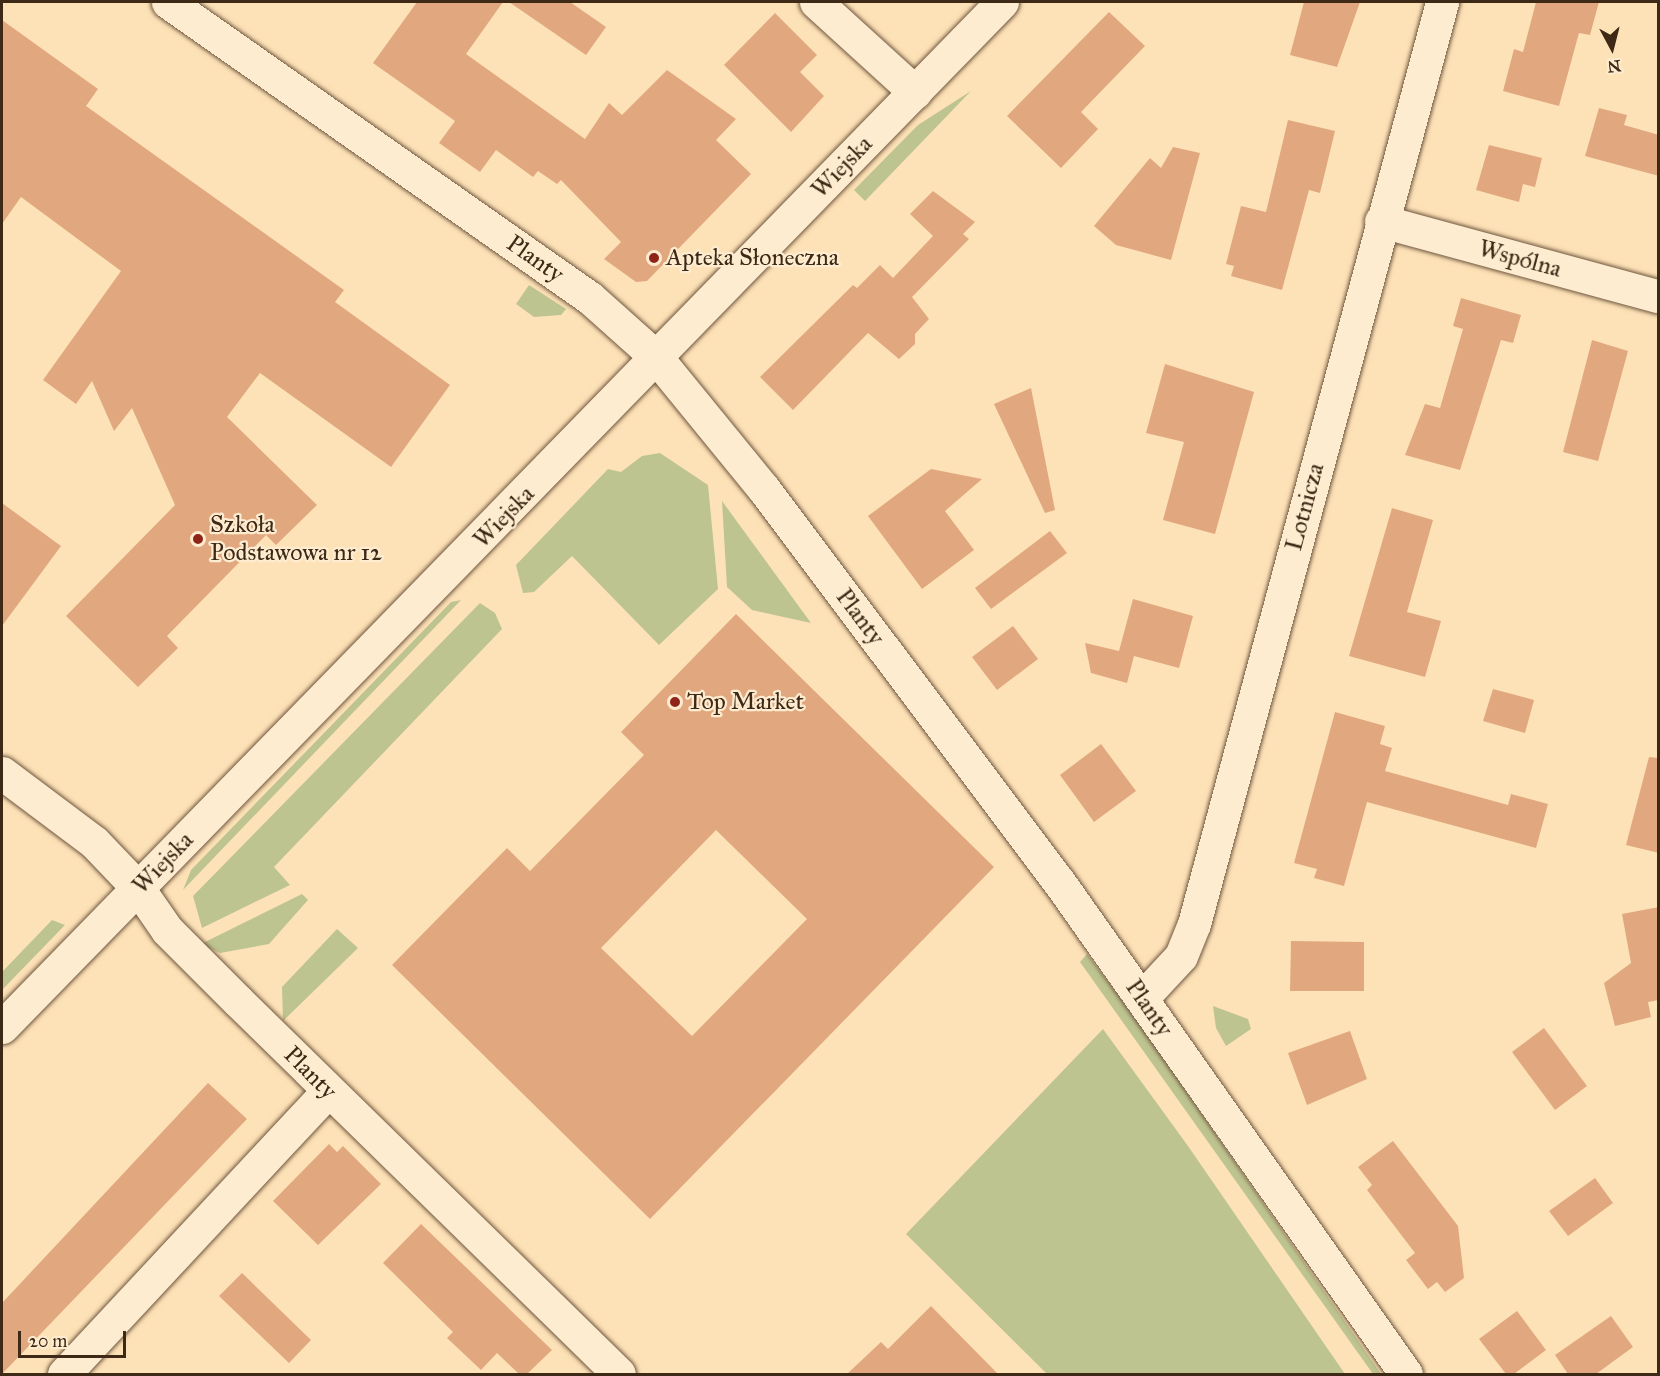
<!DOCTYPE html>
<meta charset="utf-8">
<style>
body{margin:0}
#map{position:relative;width:1660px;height:1376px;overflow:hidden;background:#fee2b7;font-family:"IM FELL Great Primer",serif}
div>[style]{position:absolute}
.green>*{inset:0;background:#bec490}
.building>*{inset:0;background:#e1a880}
.roads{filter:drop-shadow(0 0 2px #6e563e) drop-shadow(0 0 2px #6e563e)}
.street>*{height:33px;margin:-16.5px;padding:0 16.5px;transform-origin:16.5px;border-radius:16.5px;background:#feecd0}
.secondary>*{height:33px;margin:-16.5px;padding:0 16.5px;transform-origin:16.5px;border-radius:16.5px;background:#feecd0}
.dots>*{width:16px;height:16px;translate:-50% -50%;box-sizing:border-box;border:3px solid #feecd0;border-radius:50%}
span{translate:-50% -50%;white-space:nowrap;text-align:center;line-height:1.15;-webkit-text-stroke:4.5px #feecd0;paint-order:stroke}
.street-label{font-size:24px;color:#3e2816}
.poi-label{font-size:24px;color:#3e2816}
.left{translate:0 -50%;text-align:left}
.frame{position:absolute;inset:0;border:3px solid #3e2816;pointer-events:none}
.north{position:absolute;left:1582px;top:18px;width:60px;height:60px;-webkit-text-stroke:4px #feecd0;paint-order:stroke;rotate:173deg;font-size:16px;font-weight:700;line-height:24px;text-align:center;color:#3e2816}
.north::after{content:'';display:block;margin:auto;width:21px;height:27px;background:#3e2816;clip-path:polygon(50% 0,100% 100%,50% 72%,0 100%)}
.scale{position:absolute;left:18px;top:1331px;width:108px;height:27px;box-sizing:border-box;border:3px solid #3e2816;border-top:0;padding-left:8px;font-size:18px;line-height:21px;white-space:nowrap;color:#3e2816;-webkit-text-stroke:4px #feecd0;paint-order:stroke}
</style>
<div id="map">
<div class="green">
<div style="clip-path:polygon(971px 91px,865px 201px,854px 190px,918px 125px)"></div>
<div style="clip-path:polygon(529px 285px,566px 309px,561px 315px,534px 317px,516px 304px)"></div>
<div style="clip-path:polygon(660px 453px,708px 485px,718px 589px,659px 645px,572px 556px,534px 592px,523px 593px,516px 565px,608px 469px,621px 472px,642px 456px)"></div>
<div style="clip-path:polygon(722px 501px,811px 623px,752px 610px,727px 587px)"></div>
<div style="clip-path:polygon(461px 600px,183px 890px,191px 870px,451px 602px)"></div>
<div style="clip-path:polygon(480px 603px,495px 613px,502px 629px,274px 867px,290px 885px,202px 928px,193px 896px)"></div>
<div style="clip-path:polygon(302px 894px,308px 900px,269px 944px,220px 953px,201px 944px)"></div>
<div style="clip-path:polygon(52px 920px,65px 925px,2px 990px,2px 972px)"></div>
<div style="clip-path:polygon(337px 929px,358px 948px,283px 1021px,282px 987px)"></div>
<div style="clip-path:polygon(1087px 954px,1134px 1016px,1381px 1374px,1373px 1374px,1080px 962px)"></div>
<div style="clip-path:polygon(1213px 1006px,1248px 1019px,1251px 1029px,1226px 1046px,1216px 1028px)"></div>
<div style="clip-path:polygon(1103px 1029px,1188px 1146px,1345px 1374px,1047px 1374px,906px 1234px)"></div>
</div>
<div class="building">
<div style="clip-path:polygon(417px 2px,503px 2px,466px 54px,585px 139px,609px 103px,622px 115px,667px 70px,736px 119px,716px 140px,751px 174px,647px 281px,636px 282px,604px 259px,621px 242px,561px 180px,557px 184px,538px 171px,533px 177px,496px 150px,480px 172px,439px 143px,455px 121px,373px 63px)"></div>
<div style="clip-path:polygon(509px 2px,570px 2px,606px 27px,586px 55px)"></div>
<div style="clip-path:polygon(1304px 2px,1360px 2px,1337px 67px,1290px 55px)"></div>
<div style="clip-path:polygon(1536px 2px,1599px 2px,1590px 35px,1579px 33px,1559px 106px,1503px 91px,1514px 49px,1523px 52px)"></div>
<div style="clip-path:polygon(1109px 12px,1145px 46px,1081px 112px,1098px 129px,1061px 168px,1007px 116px)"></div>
<div style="clip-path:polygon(775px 13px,817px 55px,800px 72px,824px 96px,791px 132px,724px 65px)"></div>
<div style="clip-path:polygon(2px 20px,98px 89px,86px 106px,344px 290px,335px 302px,450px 385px,391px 467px,260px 373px,227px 417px,317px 505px,276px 545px,266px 535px,167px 636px,178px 648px,138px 687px,66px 616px,175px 505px,132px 408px,114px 431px,92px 381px,76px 404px,43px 380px,121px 271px,21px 197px,2px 224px)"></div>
<div style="clip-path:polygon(1599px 108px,1627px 115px,1624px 125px,1659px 135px,1659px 176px,1585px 156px)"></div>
<div style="clip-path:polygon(1288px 120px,1335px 131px,1320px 193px,1309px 190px,1282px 290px,1231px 276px,1234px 266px,1226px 264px,1241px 206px,1266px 212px)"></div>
<div style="clip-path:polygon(1489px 145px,1542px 158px,1535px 187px,1523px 184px,1519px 202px,1476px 190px)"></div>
<div style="clip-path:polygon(1173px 147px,1200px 153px,1171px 260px,1116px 245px,1094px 226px,1150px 158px,1161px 168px)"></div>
<div style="clip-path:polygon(933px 191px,975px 222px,963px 234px,969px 239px,912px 297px,929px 319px,915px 334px,915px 344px,899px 359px,868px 333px,793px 410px,760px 377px,853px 285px,857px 288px,880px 265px,893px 278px,933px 236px,910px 214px)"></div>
<div style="clip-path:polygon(1461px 298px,1521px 315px,1513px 343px,1501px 340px,1460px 470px,1405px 455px,1425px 404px,1440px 408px,1463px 329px,1453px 326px)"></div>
<div style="clip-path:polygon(1592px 340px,1628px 351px,1598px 461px,1563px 452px)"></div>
<div style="clip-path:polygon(1165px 364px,1254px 392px,1215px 534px,1163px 520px,1184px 442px,1146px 433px)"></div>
<div style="clip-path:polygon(1031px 388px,1055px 510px,1045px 513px,994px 404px)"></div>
<div style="clip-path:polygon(931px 469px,982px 479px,945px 511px,974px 550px,922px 589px,868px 516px)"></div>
<div style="clip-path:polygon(2px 503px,61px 546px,2px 626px)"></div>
<div style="clip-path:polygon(1392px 508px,1433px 520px,1407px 612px,1441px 621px,1425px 677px,1349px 656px)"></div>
<div style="clip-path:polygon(1050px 531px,1067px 553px,991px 609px,975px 588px)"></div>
<div style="clip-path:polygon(1133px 599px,1193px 616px,1179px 668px,1134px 656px,1127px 683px,1091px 673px,1085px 643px,1119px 651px)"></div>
<div style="clip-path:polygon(evenodd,736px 614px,994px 867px,650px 1219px,392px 965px,507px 848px,530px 871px,644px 755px,621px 732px,736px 614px,716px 830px,807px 919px,692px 1036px,601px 948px,716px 830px)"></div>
<div style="clip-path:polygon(1013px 626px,1038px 659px,997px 690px,972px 657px)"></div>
<div style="clip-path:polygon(1493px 689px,1534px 700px,1525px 733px,1483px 721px)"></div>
<div style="clip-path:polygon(1335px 712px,1385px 726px,1380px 744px,1392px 748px,1385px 771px,1508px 805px,1511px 794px,1548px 804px,1536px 848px,1367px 802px,1344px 886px,1314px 878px,1317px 869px,1294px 863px)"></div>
<div style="clip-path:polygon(1101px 744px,1136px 791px,1094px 822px,1060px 775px)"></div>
<div style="clip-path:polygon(1649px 757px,1659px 758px,1659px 853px,1626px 845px)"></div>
<div style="clip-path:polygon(1659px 907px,1659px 1000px,1648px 1002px,1651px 1017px,1615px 1026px,1604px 983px,1631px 963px,1622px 914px)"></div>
<div style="clip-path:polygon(1291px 941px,1364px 942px,1364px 991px,1290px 991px)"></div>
<div style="clip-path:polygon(1544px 1028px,1587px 1086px,1555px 1110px,1512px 1052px)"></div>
<div style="clip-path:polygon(1350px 1031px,1367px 1079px,1307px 1105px,1288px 1053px)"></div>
<div style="clip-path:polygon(208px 1083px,247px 1119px,2px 1374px,2px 1303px)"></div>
<div style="clip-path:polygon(1393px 1141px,1458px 1226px,1464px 1278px,1445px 1292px,1437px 1282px,1428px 1289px,1406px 1260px,1415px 1253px,1367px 1190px,1372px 1185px,1358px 1167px)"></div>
<div style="clip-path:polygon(329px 1144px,337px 1152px,343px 1146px,381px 1184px,318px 1245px,273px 1201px)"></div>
<div style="clip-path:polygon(1595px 1178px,1613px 1203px,1568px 1236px,1549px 1211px)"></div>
<div style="clip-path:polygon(421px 1224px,552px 1350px,527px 1374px,519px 1374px,497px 1353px,481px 1370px,447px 1338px,453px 1332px,383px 1263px)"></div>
<div style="clip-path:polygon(242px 1273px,311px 1340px,289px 1363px,219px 1296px)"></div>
<div style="clip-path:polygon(931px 1306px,998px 1374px,847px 1374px,881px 1342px,888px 1349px)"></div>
<div style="clip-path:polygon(1517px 1311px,1546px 1350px,1514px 1374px,1506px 1374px,1479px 1339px)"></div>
<div style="clip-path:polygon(1611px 1316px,1633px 1347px,1596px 1374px,1568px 1374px,1555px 1355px)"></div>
</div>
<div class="roads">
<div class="street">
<div style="left:816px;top:2px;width:134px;rotate:42.3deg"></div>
<div style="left:1381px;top:221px;width:287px;rotate:15.2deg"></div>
<div style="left:138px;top:888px;width:51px;rotate:55.4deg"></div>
<div style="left:167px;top:930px;width:100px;rotate:45deg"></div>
<div style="left:238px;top:1001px;width:533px;rotate:44.39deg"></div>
<div style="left:1142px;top:998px;width:57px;rotate:-47.1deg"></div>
<div style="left:1181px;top:956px;width:35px;rotate:-68deg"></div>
<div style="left:1194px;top:924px;width:955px;rotate:-74.94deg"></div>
<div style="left:64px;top:1374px;width:387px;rotate:-47deg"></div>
</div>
<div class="secondary">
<div style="left:168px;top:2px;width:515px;rotate:35.05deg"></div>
<div style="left:590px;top:298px;width:89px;rotate:41.8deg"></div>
<div style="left:656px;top:357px;width:169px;rotate:50.8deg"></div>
<div style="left:763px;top:488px;width:493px;rotate:53.1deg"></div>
<div style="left:1059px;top:882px;width:602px;rotate:54.81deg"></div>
<div style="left:2px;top:773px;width:115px;rotate:36.9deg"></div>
<div style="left:94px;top:842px;width:64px;rotate:46.3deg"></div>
<div style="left:2px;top:1027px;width:1432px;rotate:-45.71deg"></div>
</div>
</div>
<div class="dots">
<div style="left:654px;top:258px;background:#8f2418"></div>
<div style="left:198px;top:539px;background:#8f2418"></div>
<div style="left:675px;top:702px;background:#8f2418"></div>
</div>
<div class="street-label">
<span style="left:842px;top:167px;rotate:-46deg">Wiejska</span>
<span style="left:535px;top:259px;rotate:35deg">Planty</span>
<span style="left:1520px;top:259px;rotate:15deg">Wspólna</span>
<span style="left:1305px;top:507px;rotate:-75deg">Lotnicza</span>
<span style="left:504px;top:517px;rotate:-46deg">Wiejska</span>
<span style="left:860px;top:617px;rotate:53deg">Planty</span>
<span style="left:163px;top:863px;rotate:-46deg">Wiejska</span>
<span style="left:1149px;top:1008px;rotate:55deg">Planty</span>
<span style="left:310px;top:1073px;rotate:45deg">Planty</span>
</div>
<div class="poi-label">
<span class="left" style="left:666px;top:258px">Apteka Słoneczna</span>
<span class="left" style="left:210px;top:539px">Szkoła<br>Podstawowa nr 12</span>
<span class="left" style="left:687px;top:702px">Top Market</span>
</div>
<div class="frame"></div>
<div class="north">N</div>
<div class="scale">20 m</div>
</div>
